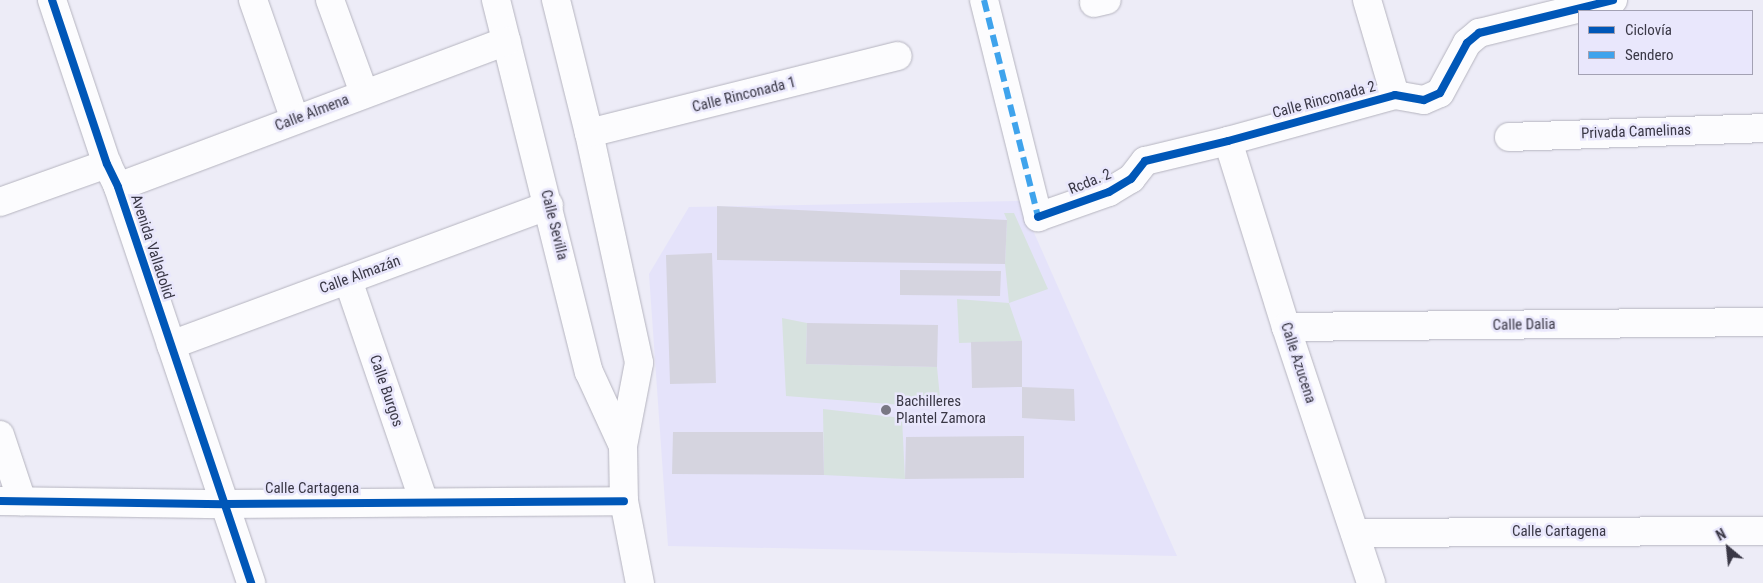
<!DOCTYPE html>
<meta charset="utf-8">
<style>
body{margin:0}
#map{position:relative;width:1763px;height:583px;overflow:hidden;background:#edecf7;font-family:"Roboto Condensed",sans-serif}
div>[style]{position:absolute}
.built>*{inset:0;background:#e5e3fa}
.green>*{inset:0;background:#d7e2df}
.building>*{inset:0;background:#d5d4df}
.roads{filter:drop-shadow(0 0 1px #b5b4bf) drop-shadow(0 0 1px #b5b4bf)}
.street>*{height:28px;margin:-14px;padding:0 14px;transform-origin:14px;border-radius:14px;background:#fcfcfe}
.quiet>*{height:6px;margin-top:-3px;transform-origin:0;background:repeating-linear-gradient(90deg,#3fa3ec 0 12px,transparent 0 18px)}
.cycleway>*{height:8px;margin:-4px;padding:0 4px;transform-origin:4px;border-radius:4px;background:#0057b8}
.dots>*{width:14px;height:14px;translate:-50% -50%;box-sizing:border-box;border:2px solid #e9e7fc;border-radius:50%}
span{translate:-50% -50%;white-space:nowrap;text-align:center;line-height:1.15;-webkit-text-stroke:5px #e9e7fc;paint-order:stroke}
.street-label{font-size:15px;color:#3a3846}
.poi-label{font-size:15px;color:#3a3846}
.left{translate:0 -50%;text-align:left}
.legend{position:absolute;left:1578px;top:10px;width:175px;height:65px;box-sizing:border-box;background:#e9e7fc;border:1px solid #a3a1b3;margin:0;padding:6px 9px;list-style:none;font-size:15px;color:#3a3846}
.legend li{display:flex;align-items:center;gap:10px;height:25px}
.legend b{width:25px;border:1px solid #a3a1b3}
.north{position:absolute;left:1703px;top:523px;width:50px;height:50px;-webkit-text-stroke:4px #e9e7fc;paint-order:stroke;rotate:332deg;font-size:14px;font-weight:700;line-height:20px;text-align:center;color:#3a3846}
.north::after{content:'';display:block;margin:auto;width:18px;height:22px;background:#3a3846;clip-path:polygon(50% 0,100% 100%,50% 72%,0 100%)}
</style>
<div id="map">
<div class="built">
<div style="clip-path:polygon(1020px 201px,1177px 556px,668px 546px,649px 274px,689px 207px)"></div>
</div>
<div class="green">
<div style="clip-path:polygon(1004px 213px,1014px 213px,1048px 289px,1009px 303px,1022px 341px,959px 343px,957px 299px,1009px 303px,1005px 264px,1007px 220px)"></div>
<div style="clip-path:polygon(782px 318px,807px 323px,806px 364px,937px 367px,941px 408px,786px 396px)"></div>
<div style="clip-path:polygon(823px 409px,902px 418px,905px 479px,824px 475px)"></div>
</div>
<div class="building">
<div style="clip-path:polygon(717px 206px,1007px 220px,1005px 264px,717px 260px)"></div>
<div style="clip-path:polygon(712px 253px,716px 383px,670px 384px,666px 255px)"></div>
<div style="clip-path:polygon(900px 270px,1001px 271px,1000px 296px,900px 295px)"></div>
<div style="clip-path:polygon(807px 323px,938px 325px,937px 367px,806px 364px)"></div>
<div style="clip-path:polygon(1022px 341px,1022px 387px,972px 388px,971px 342px)"></div>
<div style="clip-path:polygon(1022px 387px,1074px 389px,1075px 421px,1022px 418px)"></div>
<div style="clip-path:polygon(673px 432px,823px 432px,824px 475px,672px 474px)"></div>
<div style="clip-path:polygon(1024px 436px,1024px 478px,905px 479px,906px 437px)"></div>
</div>
<div class="roads">
<div class="street">
<div style="left:52px;top:0;width:173px;rotate:71.5deg"></div>
<div style="left:107px;top:164px;width:25px;rotate:64deg"></div>
<div style="left:118px;top:187px;width:418px;rotate:71.4deg"></div>
<div style="left:253px;top:0;width:127px;rotate:70.7deg"></div>
<div style="left:330px;top:0;width:99px;rotate:69.9deg"></div>
<div style="left:496px;top:0;width:383px;rotate:76deg"></div>
<div style="left:589px;top:372px;width:81px;rotate:65.3deg"></div>
<div style="left:556px;top:0;width:137px;rotate:76.1deg"></div>
<div style="left:589px;top:133px;width:235px;rotate:77.7deg"></div>
<div style="left:639px;top:363px;width:85px;rotate:100.9deg"></div>
<div style="left:623px;top:446px;width:55px;rotate:89deg"></div>
<div style="left:624px;top:501px;width:84px;rotate:79deg"></div>
<div style="left:984px;top:0;width:224px;rotate:76deg"></div>
<div style="left:1038px;top:217px;width:75px;rotate:-19.4deg"></div>
<div style="left:1109px;top:192px;width:26px;rotate:-31deg"></div>
<div style="left:1131px;top:179px;width:23px;rotate:-52deg"></div>
<div style="left:1145px;top:161px;width:85px;rotate:-13.5deg"></div>
<div style="left:1228px;top:141px;width:173px;rotate:-15.4deg"></div>
<div style="left:1395px;top:95px;width:29px;rotate:10deg"></div>
<div style="left:1424px;top:100px;width:17px;rotate:-24deg"></div>
<div style="left:1440px;top:93px;width:57px;rotate:-61.6deg"></div>
<div style="left:1467px;top:43px;width:16px;rotate:-40deg"></div>
<div style="left:1479px;top:33px;width:138px;rotate:-13.8deg"></div>
<div style="left:1367px;top:0;width:99px;rotate:73.6deg"></div>
<div style="left:1094px;top:3px;width:13px;rotate:-13deg"></div>
<div style="left:589px;top:133px;width:318px;rotate:-14deg"></div>
<div style="left:1509px;top:137px;width:254px;rotate:-2deg"></div>
<div style="left:1228px;top:141px;width:195px;rotate:72.7deg"></div>
<div style="left:1286px;top:327px;width:270px;rotate:71.6deg"></div>
<div style="left:118px;top:187px;width:415px;rotate:-20.6deg"></div>
<div style="left:0;top:202px;width:114px;rotate:-19.6deg"></div>
<div style="left:348px;top:280px;width:235px;rotate:71.1deg"></div>
<div style="left:1286px;top:327px;width:477px;rotate:-0.6deg"></div>
<div style="left:171px;top:345px;width:403px;rotate:-20.3deg"></div>
<div style="left:0;top:435px;width:70px;rotate:71.6deg"></div>
<div style="left:0;top:501px;width:224px;rotate:0.8deg"></div>
<div style="left:224px;top:504px;width:400px;rotate:-0.4deg"></div>
<div style="left:1355px;top:533px;width:408px;rotate:-0.3deg"></div>
</div>
</div>
<div class="quiet">
<div style="left:984px;top:0;width:224px;rotate:76deg"></div>
</div>
<div class="cycleway">
<div style="left:52px;top:0;width:173px;rotate:71.5deg"></div>
<div style="left:107px;top:164px;width:25px;rotate:64deg"></div>
<div style="left:118px;top:187px;width:418px;rotate:71.4deg"></div>
<div style="left:1038px;top:217px;width:75px;rotate:-19.4deg"></div>
<div style="left:1109px;top:192px;width:26px;rotate:-31deg"></div>
<div style="left:1131px;top:179px;width:23px;rotate:-52deg"></div>
<div style="left:1145px;top:161px;width:85px;rotate:-13.5deg"></div>
<div style="left:1228px;top:141px;width:173px;rotate:-15.4deg"></div>
<div style="left:1395px;top:95px;width:29px;rotate:10deg"></div>
<div style="left:1424px;top:100px;width:17px;rotate:-24deg"></div>
<div style="left:1440px;top:93px;width:57px;rotate:-61.6deg"></div>
<div style="left:1467px;top:43px;width:16px;rotate:-40deg"></div>
<div style="left:1479px;top:33px;width:138px;rotate:-13.8deg"></div>
<div style="left:0;top:501px;width:224px;rotate:0.8deg"></div>
<div style="left:224px;top:504px;width:400px;rotate:-0.4deg"></div>
</div>
<div class="dots">
<div style="left:886px;top:410px;background:#797784"></div>
</div>
<div class="street-label">
<span style="left:744px;top:95px;rotate:-14deg">Calle Rinconada 1</span>
<span style="left:1324px;top:100px;rotate:-15deg">Calle Rinconada 2</span>
<span style="left:312px;top:113px;rotate:-21deg">Calle Almena</span>
<span style="left:1636px;top:132px;rotate:-2deg">Privada Camelinas</span>
<span style="left:1090px;top:182px;rotate:-22deg">Rcda. 2</span>
<span style="left:554px;top:225px;rotate:76deg">Calle Sevilla</span>
<span style="left:152px;top:247px;rotate:72deg">Avenida Valladolid</span>
<span style="left:360px;top:275px;rotate:-20deg">Calle Almazán</span>
<span style="left:1524px;top:325px;rotate:-1deg">Calle Dalia</span>
<span style="left:1298px;top:363px;rotate:72deg">Calle Azucena</span>
<span style="left:386px;top:391px;rotate:71deg">Calle Burgos</span>
<span style="left:312px;top:489px">Calle Cartagena</span>
<span style="left:1559px;top:532px">Calle Cartagena</span>
</div>
<div class="poi-label">
<span class="left" style="left:896px;top:410px">Bachilleres<br>Plantel Zamora</span>
</div>
<ul class="legend">
<li><b style="height:6px;background:#0057b8"></b>Ciclovía</li>
<li><b style="height:6px;background:#3fa3ec"></b>Sendero</li>
</ul>
<div class="north">N</div>
</div>
